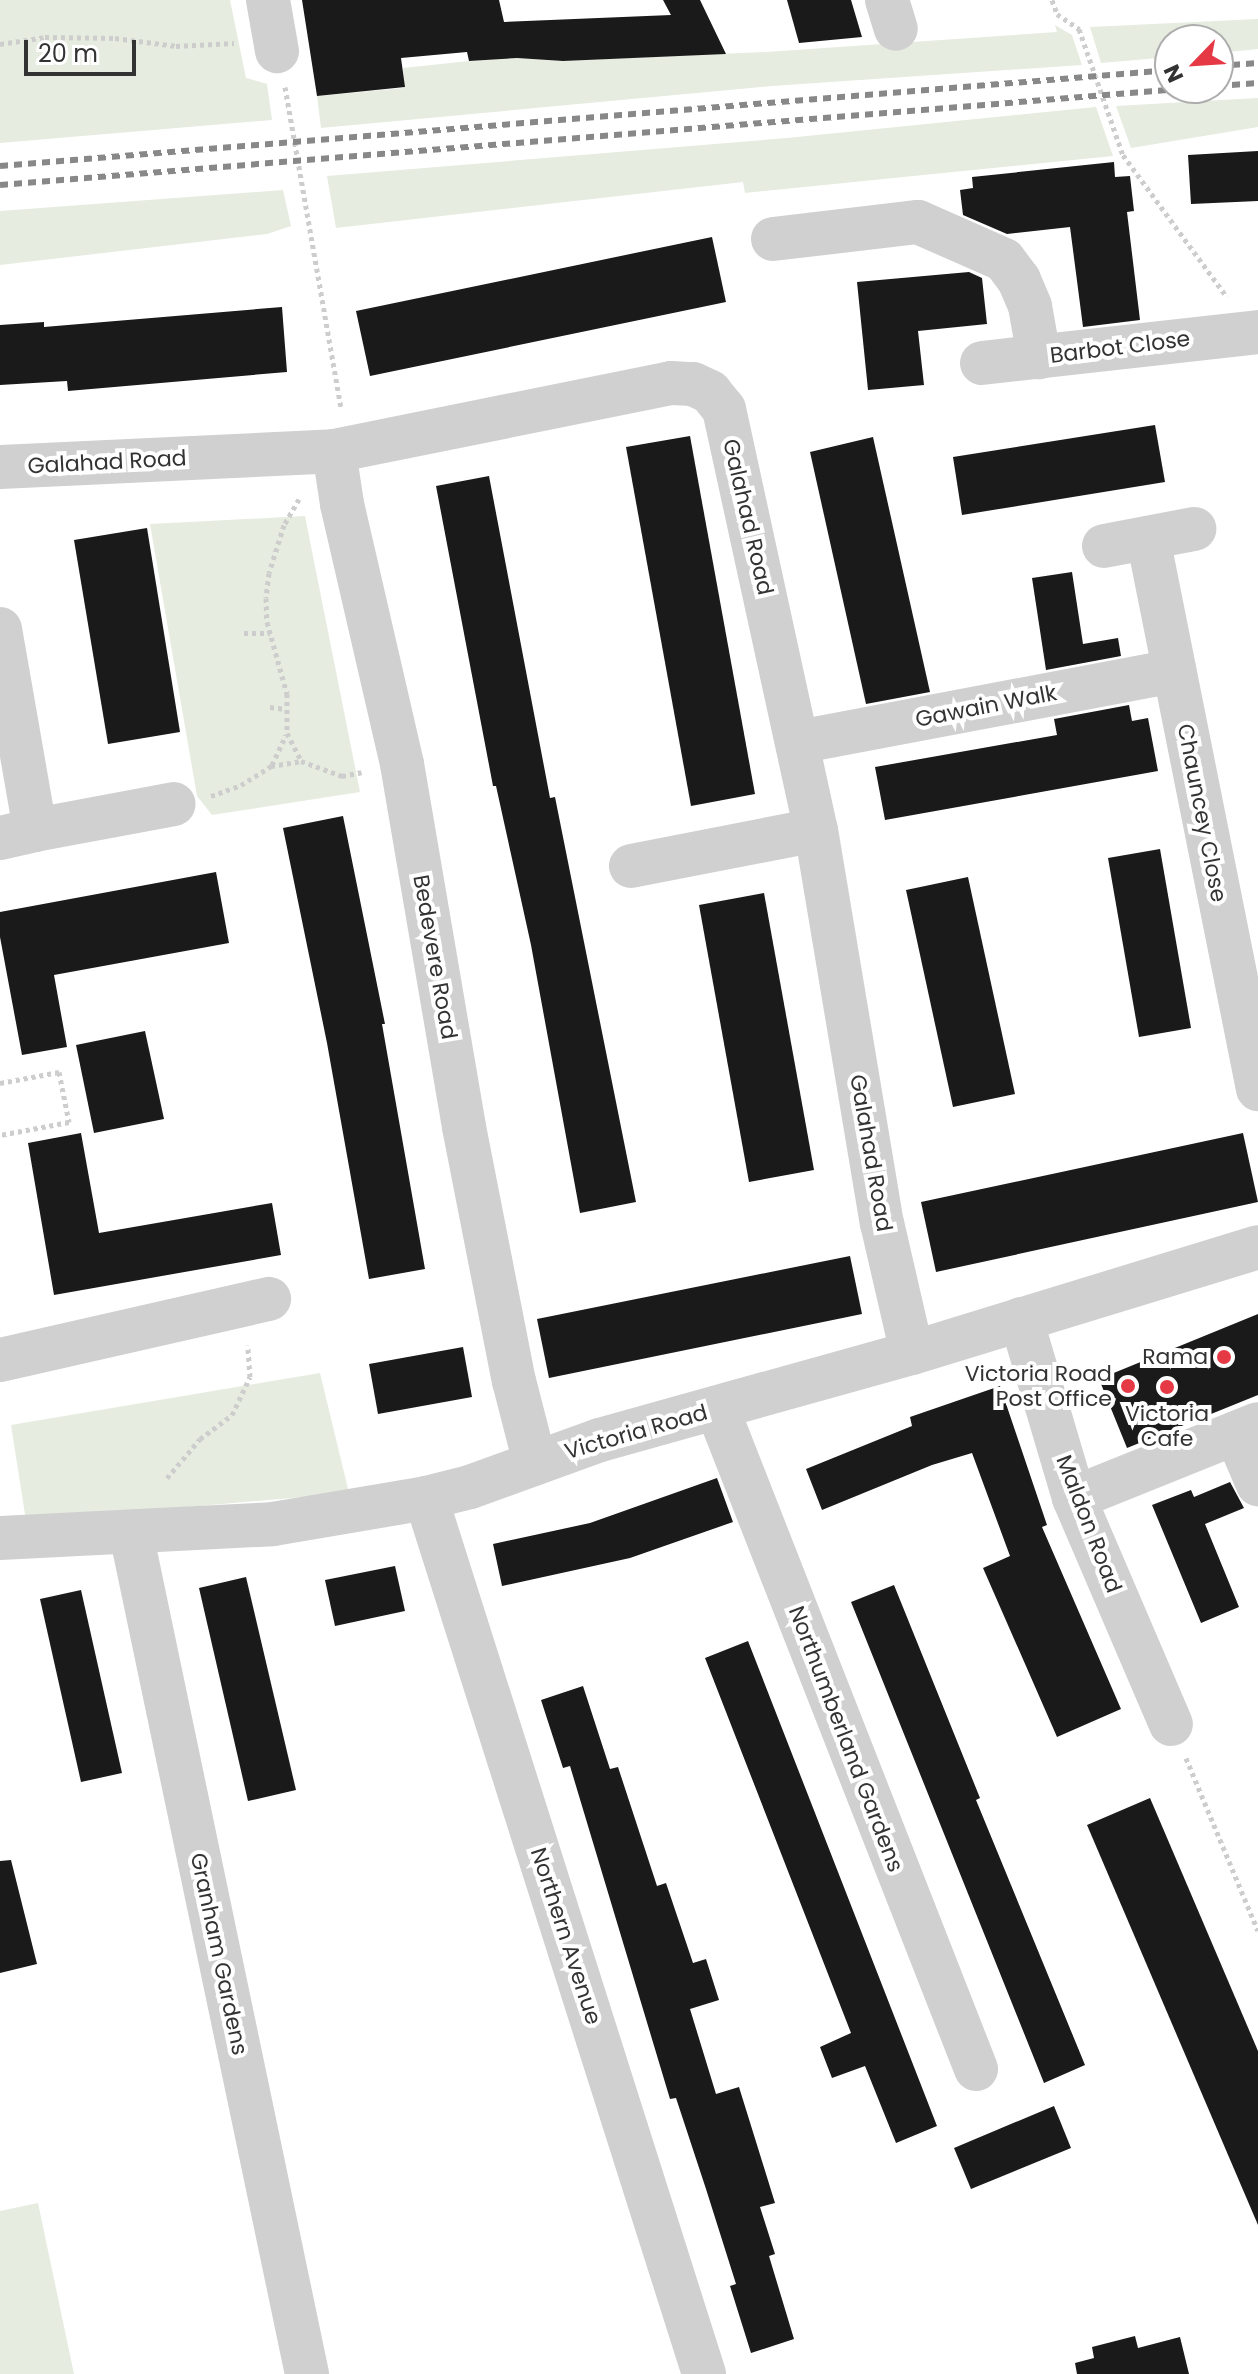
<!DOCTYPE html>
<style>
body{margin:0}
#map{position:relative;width:1258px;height:2374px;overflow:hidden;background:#fff;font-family:Poppins,sans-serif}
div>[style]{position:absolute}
.green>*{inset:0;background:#e6ecdf}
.building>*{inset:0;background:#1a1a1a}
.path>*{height:5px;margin-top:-2.5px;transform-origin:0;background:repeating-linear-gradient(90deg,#cdcdcd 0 4px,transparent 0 8px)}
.minor>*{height:44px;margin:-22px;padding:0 22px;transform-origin:22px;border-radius:22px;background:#d0d0d0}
.rail>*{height:6px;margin-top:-3px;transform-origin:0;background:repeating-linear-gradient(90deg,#888 0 8px,transparent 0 14px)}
.dots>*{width:22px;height:22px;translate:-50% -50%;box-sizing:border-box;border:4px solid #fff;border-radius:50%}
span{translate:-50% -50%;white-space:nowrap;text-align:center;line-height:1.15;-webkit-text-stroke:8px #fff;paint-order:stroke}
.street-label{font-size:22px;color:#333}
.poi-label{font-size:22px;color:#333}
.right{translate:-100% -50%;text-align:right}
.north{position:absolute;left:1154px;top:24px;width:80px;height:80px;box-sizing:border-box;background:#fff;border:2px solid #adadad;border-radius:50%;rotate:245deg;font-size:22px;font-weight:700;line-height:32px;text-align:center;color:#333}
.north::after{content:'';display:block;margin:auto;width:28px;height:36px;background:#e63946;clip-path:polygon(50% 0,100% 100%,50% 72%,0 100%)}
.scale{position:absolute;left:24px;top:40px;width:112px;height:36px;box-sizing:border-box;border:4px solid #333;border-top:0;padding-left:10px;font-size:24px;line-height:28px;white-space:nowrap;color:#333;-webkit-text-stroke:6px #fff;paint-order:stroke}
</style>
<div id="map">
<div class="green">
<div style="clip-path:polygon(0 0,230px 0,246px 78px,267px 84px,272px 120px,0 143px)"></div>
<div style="clip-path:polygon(1258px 19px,1258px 49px,1218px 53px,1218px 40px,1170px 40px,1170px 57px,1101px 63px,1090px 27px)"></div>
<div style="clip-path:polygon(1055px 25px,1072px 35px,1082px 65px,772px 86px,321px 128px,317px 96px,404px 88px,403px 68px,469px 61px,517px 58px,562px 61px,766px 52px,1057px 32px)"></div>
<div style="clip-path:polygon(1258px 98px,1258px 127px,1131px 148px,1116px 106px)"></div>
<div style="clip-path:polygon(1096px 107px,1113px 156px,745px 193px,743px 182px,336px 228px,327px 176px,787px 138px)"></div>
<div style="clip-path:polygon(283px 190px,291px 226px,267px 234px,0 265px,0 211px)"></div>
<div style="clip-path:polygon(305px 516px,360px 792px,212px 815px,197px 796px,150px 524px)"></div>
<div style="clip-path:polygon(320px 1373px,349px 1493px,26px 1521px,11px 1425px)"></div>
<div style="clip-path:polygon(38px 2203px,74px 2374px,0 2374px,0 2211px)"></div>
</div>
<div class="building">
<div style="clip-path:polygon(302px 0,499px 0,504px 22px,671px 15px,663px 0,700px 0,726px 54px,563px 61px,517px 58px,469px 61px,467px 52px,401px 58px,405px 87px,317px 96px)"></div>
<div style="clip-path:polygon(787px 0,851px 0,862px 37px,799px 43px)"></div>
<div style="clip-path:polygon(1258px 151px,1258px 201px,1191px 204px,1188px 155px)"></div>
<div style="clip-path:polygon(1114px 162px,1115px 177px,1130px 176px,1134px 211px,1127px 212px,1140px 320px,1083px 327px,1070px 227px,1007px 234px,963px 215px,960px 190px,973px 188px,972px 177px)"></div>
<div style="clip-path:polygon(712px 237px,726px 302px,370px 376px,356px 311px)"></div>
<div style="clip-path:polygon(969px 272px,982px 278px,987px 324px,918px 331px,924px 385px,868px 390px,857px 282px)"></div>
<div style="clip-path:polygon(282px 307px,287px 372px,68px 391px,67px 381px,0 385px,0 325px,44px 322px,44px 327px)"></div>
<div style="clip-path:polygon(1155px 425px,1165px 482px,962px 515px,953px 457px)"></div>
<div style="clip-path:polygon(690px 436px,755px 794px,691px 806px,626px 447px)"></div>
<div style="clip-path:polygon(873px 437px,930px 692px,866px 704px,810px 452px)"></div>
<div style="clip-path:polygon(489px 476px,550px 798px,555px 797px,636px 1202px,580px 1213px,531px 945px,496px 786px,493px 786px,436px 486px)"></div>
<div style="clip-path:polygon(147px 528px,180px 732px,108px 744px,74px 540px)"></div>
<div style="clip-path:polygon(1072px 572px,1083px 644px,1118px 638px,1121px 656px,1046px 670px,1032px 578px)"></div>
<div style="clip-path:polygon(1129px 705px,1132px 721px,1148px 718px,1158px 771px,885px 820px,875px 767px,1057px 735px,1054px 719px)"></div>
<div style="clip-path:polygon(343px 816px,385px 1024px,382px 1024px,425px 1269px,369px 1279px,327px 1043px,283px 828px)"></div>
<div style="clip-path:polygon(1160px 849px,1191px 1028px,1139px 1037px,1108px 858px)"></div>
<div style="clip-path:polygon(216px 872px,229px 943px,54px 975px,67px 1047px,22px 1055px,0 937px,0 912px)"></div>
<div style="clip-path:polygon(968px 877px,1015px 1094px,953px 1107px,906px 890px)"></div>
<div style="clip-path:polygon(764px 893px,814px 1170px,749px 1182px,699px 905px)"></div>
<div style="clip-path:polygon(145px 1031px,164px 1119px,94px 1133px,76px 1045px)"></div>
<div style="clip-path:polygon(81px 1133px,99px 1233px,272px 1203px,281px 1255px,54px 1295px,28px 1143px)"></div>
<div style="clip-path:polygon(1243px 1133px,1258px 1202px,936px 1272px,921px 1202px)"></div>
<div style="clip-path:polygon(850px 1256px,862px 1314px,549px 1378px,537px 1319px)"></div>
<div style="clip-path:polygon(1258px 1314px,1258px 1395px,1127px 1448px,1099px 1379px)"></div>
<div style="clip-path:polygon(463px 1347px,472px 1397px,378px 1414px,369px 1364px)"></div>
<div style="clip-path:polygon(1000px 1386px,1047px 1525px,1042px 1527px,1121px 1709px,1057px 1737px,983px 1568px,1010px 1556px,972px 1453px,932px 1465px,822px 1510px,806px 1469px,912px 1426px,910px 1417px)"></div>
<div style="clip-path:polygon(717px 1478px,733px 1522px,630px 1558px,502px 1586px,493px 1544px,590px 1523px)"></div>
<div style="clip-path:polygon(1230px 1482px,1244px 1508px,1205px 1524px,1239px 1607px,1201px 1623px,1152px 1505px,1191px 1490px,1194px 1497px)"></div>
<div style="clip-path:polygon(395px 1566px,405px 1611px,335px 1626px,325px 1580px)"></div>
<div style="clip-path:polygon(246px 1577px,296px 1790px,248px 1801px,199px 1588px)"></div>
<div style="clip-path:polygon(894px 1585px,980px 1798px,976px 1800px,1085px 2065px,1044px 2083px,851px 1602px)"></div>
<div style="clip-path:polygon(81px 1590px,122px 1773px,81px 1782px,40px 1599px)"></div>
<div style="clip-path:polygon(748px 1641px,937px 2126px,896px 2143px,865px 2066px,832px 2078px,820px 2047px,851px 2033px,705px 1658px)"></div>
<div style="clip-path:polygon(583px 1686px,610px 1769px,618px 1767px,657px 1886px,666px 1883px,693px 1963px,706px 1959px,719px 2000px,690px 2009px,716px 2094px,739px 2087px,775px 2203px,760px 2207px,775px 2254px,769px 2256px,794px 2339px,751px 2353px,730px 2286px,736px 2284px,706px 2189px,676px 2098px,670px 2099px,570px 1766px,563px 1768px,541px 1700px)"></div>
<div style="clip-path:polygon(1150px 1798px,1258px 2051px,1258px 2225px,1087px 1825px)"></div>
<div style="clip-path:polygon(11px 1860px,37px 1964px,0 1973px,0 1861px)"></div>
<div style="clip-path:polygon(1054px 2106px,1071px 2148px,971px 2189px,954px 2148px)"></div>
<div style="clip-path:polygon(1135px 2336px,1138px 2348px,1180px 2337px,1189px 2374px,1077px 2374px,1075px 2363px,1094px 2358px,1092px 2347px)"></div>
</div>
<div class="path">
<div style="left:1052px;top:0;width:15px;rotate:70deg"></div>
<div style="left:1057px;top:14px;width:27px;rotate:34deg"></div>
<div style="left:1079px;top:29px;width:133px;rotate:70.8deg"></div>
<div style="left:1123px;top:155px;width:176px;rotate:53.8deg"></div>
<div style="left:0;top:44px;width:46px;rotate:-8.8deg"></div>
<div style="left:45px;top:37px;width:70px;rotate:0.8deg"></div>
<div style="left:115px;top:38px;width:62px;rotate:7.5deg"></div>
<div style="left:176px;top:46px;width:58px;rotate:-3deg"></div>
<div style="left:285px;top:87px;width:326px;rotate:80.1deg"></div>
<div style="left:299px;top:499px;width:30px;rotate:120deg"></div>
<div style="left:284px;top:525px;width:50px;rotate:107.4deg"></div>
<div style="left:269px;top:573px;width:25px;rotate:97deg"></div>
<div style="left:266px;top:598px;width:24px;rotate:88deg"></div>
<div style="left:267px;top:622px;width:75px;rotate:74.5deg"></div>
<div style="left:287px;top:694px;width:39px;rotate:90deg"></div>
<div style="left:287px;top:733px;width:31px;rotate:63deg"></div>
<div style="left:244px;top:633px;width:26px"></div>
<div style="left:270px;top:707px;width:16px;rotate:7deg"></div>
<div style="left:272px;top:765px;width:33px;rotate:-65deg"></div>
<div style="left:211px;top:796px;width:32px;rotate:-20deg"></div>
<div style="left:241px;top:785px;width:36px;rotate:-32deg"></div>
<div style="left:271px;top:766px;width:30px;rotate:-9deg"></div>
<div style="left:301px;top:761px;width:44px;rotate:20.1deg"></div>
<div style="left:342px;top:776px;width:20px;rotate:-11deg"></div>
<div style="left:0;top:1083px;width:60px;rotate:-10.6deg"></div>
<div style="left:59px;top:1072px;width:51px;rotate:78.7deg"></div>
<div style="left:69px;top:1122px;width:70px;rotate:169.3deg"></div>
<div style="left:167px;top:1478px;width:51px;rotate:-49.8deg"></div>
<div style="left:200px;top:1439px;width:40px;rotate:-37deg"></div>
<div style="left:232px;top:1415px;width:42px;rotate:-64.7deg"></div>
<div style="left:250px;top:1377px;width:32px;rotate:-94deg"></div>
<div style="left:1186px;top:1758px;width:187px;rotate:67.4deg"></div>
</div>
<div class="minor">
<div style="left:268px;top:0;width:52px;rotate:80deg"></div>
<div style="left:887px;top:0;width:30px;rotate:73deg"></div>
<div style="left:773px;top:239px;width:146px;rotate:-6.7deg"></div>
<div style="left:918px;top:222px;width:94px;rotate:23.8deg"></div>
<div style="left:1004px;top:260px;width:25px;rotate:53deg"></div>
<div style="left:1019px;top:280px;width:28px;rotate:67deg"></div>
<div style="left:1030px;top:306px;width:52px;rotate:80deg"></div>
<div style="left:982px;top:363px;width:278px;rotate:-6.4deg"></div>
<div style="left:334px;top:451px;width:54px;rotate:81.4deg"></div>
<div style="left:342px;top:504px;width:267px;rotate:77deg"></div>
<div style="left:402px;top:764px;width:368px;rotate:80.3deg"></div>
<div style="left:464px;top:1127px;width:259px;rotate:78.9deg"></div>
<div style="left:514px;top:1381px;width:85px;rotate:75.6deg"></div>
<div style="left:0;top:467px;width:334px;rotate:-2.7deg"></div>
<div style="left:334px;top:451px;width:344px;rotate:-11.4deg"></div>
<div style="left:671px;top:383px;width:22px;rotate:3deg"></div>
<div style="left:693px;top:384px;width:19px;rotate:25deg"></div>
<div style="left:710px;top:392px;width:22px;rotate:51deg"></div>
<div style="left:724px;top:409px;width:431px;rotate:77.7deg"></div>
<div style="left:816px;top:830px;width:399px;rotate:80.5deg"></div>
<div style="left:882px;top:1223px;width:133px;rotate:77deg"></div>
<div style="left:1148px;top:538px;width:562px;rotate:78.71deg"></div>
<div style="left:1104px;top:546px;width:92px;rotate:-10.7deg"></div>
<div style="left:0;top:629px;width:204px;rotate:80.1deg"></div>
<div style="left:35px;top:830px;width:36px;rotate:167deg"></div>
<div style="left:798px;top:742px;width:383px;rotate:-10.7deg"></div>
<div style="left:35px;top:830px;width:141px;rotate:-10.6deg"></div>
<div style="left:631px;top:866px;width:188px;rotate:-11deg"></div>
<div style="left:1021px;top:1319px;width:187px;rotate:73.5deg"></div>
<div style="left:1074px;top:1498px;width:246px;rotate:66.8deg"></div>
<div style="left:0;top:1360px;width:276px;rotate:-12.8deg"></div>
<div style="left:717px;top:1408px;width:710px;rotate:68.6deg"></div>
<div style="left:1236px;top:1433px;width:56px;rotate:66.7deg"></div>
<div style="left:426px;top:1498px;width:919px;rotate:72.39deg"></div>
<div style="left:1074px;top:1498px;width:198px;rotate:-21.9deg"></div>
<div style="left:131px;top:1533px;width:859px;rotate:78.18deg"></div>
<div style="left:0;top:1538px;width:273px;rotate:-2.9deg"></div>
<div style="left:273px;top:1524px;width:155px;rotate:-9.6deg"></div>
<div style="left:426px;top:1498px;width:45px;rotate:-14deg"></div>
<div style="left:470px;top:1487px;width:138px;rotate:-19.9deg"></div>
<div style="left:600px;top:1440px;width:324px;rotate:-15.6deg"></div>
<div style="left:912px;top:1353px;width:362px;rotate:-17deg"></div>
</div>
<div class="rail">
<div style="left:1218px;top:66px;width:40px;rotate:-4.3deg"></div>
<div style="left:1218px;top:86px;width:40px;rotate:-4.3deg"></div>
<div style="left:0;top:166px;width:1174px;rotate:-4.69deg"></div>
<div style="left:0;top:185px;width:1196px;rotate:-4.65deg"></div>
</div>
<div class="dots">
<div style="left:1224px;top:1357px;background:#e63946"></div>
<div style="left:1128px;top:1386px;background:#e63946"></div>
<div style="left:1167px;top:1387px;background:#e63946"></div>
</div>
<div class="street-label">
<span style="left:1120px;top:347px;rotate:-7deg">Barbot Close</span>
<span style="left:107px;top:462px;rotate:-3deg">Galahad Road</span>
<span style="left:748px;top:517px;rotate:77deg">Galahad Road</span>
<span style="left:986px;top:706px;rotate:-11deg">Gawain Walk</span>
<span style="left:1202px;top:813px;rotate:79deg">Chauncey Close</span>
<span style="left:435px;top:957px;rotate:80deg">Bedevere Road</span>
<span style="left:871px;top:1153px;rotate:80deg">Galahad Road</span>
<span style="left:636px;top:1432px;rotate:-16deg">Victoria Road</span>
<span style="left:1089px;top:1524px;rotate:69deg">Maldon Road</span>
<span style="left:846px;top:1739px;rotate:69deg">Northumberland Gardens</span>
<span style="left:566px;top:1936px;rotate:72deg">Northern Avenue</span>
<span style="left:219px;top:1954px;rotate:78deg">Granham Gardens</span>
</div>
<div class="poi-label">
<span class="right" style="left:1208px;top:1357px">Rama</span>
<span class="right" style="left:1112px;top:1386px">Victoria Road<br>Post Office</span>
<span style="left:1167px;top:1426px">Victoria<br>Cafe</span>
</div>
<div class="north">N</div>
<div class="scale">20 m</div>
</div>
